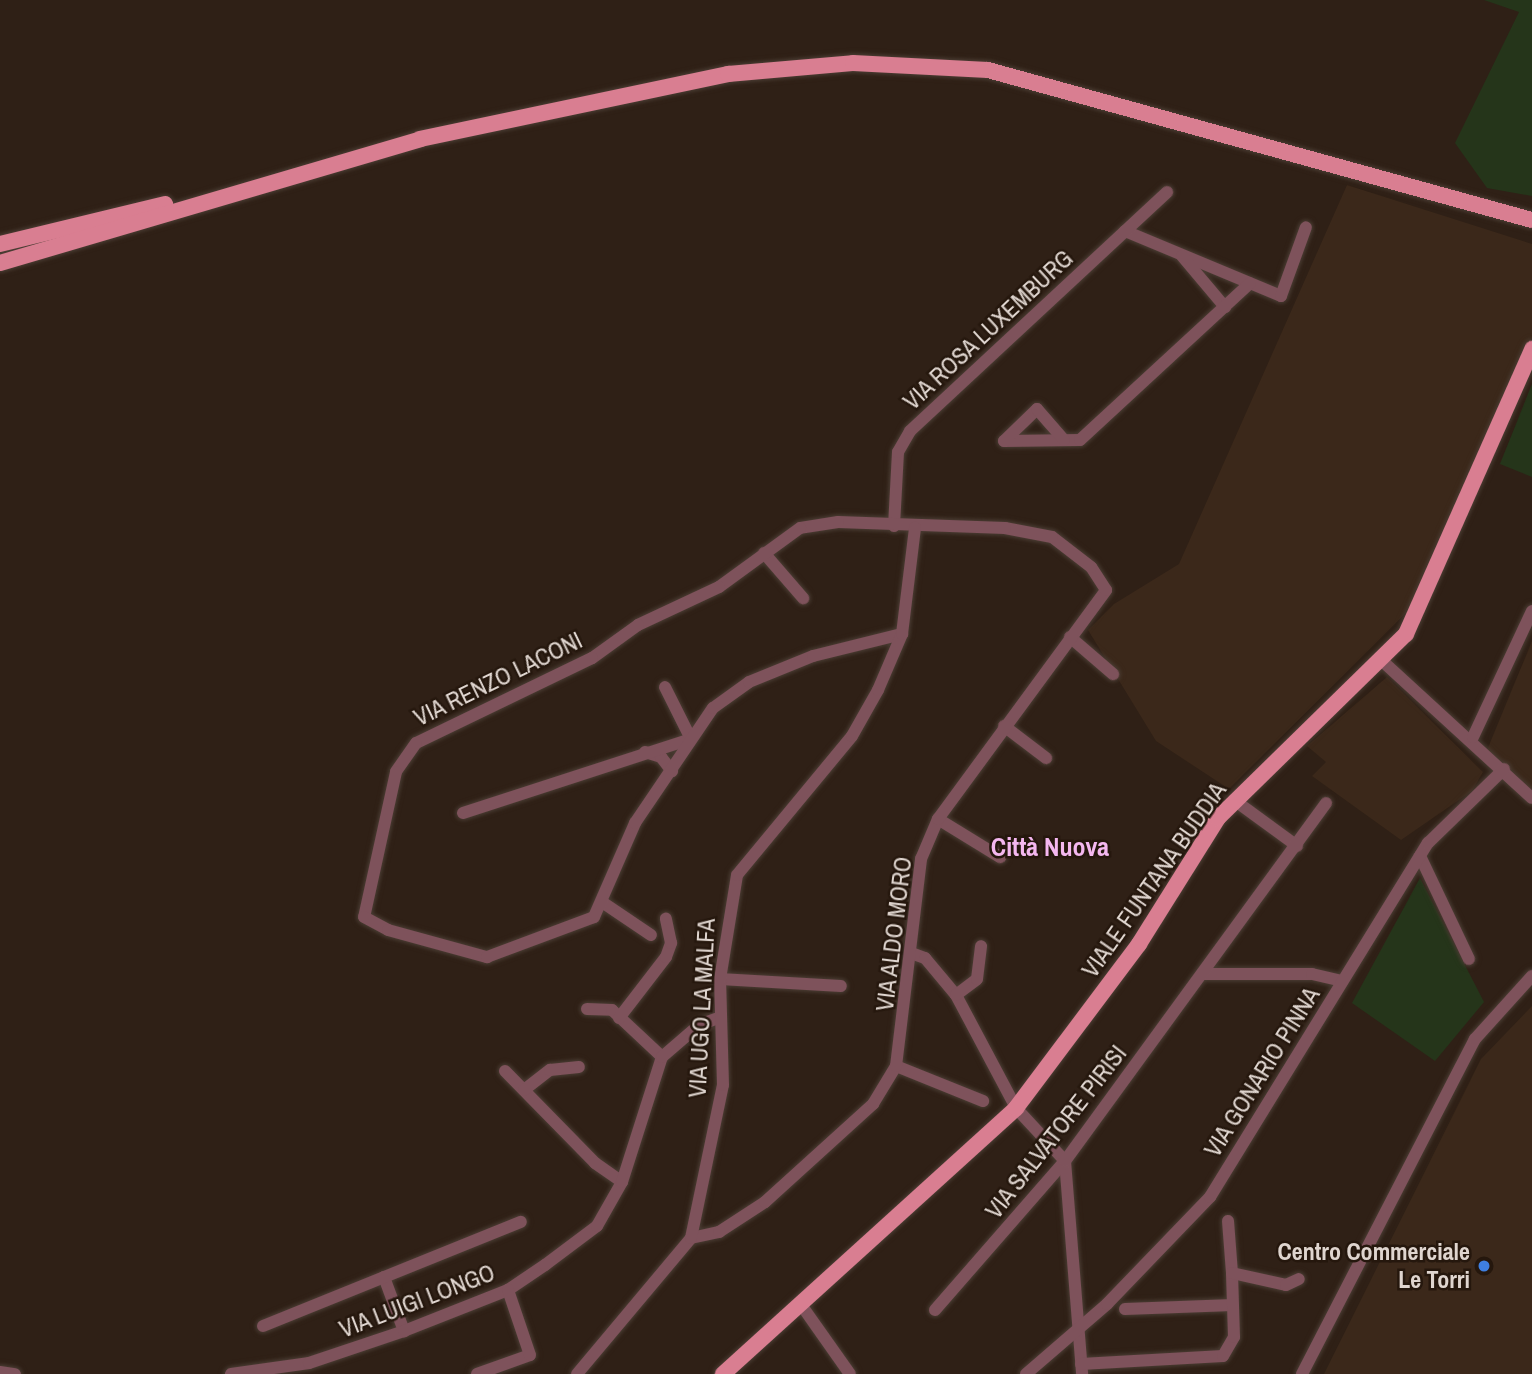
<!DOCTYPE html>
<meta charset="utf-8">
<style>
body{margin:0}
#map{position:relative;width:1532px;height:1374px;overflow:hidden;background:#2f2016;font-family:"Archivo Narrow",sans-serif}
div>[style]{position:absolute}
.built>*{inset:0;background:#3b281a}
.green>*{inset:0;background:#25351a}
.roads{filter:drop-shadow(0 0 2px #4b3d34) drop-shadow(0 0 2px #4b3d34)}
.minor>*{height:12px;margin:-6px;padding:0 6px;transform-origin:6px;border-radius:6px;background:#7e525b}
.major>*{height:16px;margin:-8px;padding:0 8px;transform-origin:8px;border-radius:8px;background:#d97e91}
.dots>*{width:19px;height:19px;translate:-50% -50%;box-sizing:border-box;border:4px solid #25170d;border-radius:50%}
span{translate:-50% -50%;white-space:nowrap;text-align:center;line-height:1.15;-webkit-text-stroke:5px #25170d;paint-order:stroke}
.street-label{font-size:24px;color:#dfd5cf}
.poi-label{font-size:24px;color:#dfd5cf;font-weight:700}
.right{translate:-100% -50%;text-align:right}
.neighbourhood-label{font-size:26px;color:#f4b7ef;font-weight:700}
</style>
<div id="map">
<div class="built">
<div style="clip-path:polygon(1347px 185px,1532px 244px,1532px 338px,1426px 593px,1229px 789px,1156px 741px,1088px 630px,1114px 604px,1179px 564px)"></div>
<div style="clip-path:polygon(1532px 641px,1532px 797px,1485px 755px)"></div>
<div style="clip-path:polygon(1387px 677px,1483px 772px,1472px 791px,1401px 840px,1312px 776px,1326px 762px,1307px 746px)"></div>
<div style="clip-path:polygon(1532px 1006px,1532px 1374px,1324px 1374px,1481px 1059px)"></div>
</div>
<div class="green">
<div style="clip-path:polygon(1484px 0,1532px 0,1532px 196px,1487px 188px,1455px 143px,1519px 12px)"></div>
<div style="clip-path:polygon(1532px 384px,1532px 477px,1500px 464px)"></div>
<div style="clip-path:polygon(1420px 878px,1484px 1002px,1435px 1061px,1352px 1003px)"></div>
</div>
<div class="roads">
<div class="minor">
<div style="left:1125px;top:231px;width:169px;rotate:22.6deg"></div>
<div style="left:1281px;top:296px;width:73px;rotate:-70.1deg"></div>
<div style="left:1182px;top:256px;width:67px;rotate:49.9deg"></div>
<div style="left:1004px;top:441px;width:76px;rotate:-0.8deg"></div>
<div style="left:1080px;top:440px;width:231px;rotate:-42.7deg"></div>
<div style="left:1004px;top:441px;width:46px;rotate:-44.1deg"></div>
<div style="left:1037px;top:409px;width:41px;rotate:48.9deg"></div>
<div style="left:894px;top:526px;width:74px;rotate:-86.9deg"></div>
<div style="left:898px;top:452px;width:24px;rotate:-60deg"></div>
<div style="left:910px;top:431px;width:351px;rotate:-42.9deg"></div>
<div style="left:764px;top:553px;width:60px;rotate:49.1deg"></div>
<div style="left:1070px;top:637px;width:57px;rotate:40.7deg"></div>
<div style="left:1379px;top:658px;width:207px;rotate:42.5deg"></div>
<div style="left:1004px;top:726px;width:53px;rotate:37.3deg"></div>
<div style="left:1473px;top:737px;width:139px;rotate:-64.9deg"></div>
<div style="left:645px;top:752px;width:17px;rotate:17deg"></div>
<div style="left:661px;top:757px;width:18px;rotate:52deg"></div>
<div style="left:1234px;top:800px;width:78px;rotate:36.1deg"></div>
<div style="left:463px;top:813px;width:240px;rotate:-18deg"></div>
<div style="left:691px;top:739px;width:58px;rotate:-116.6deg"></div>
<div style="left:938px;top:819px;width:73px;rotate:31.5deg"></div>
<div style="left:1420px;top:856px;width:114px;rotate:64.6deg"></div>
<div style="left:602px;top:902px;width:59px;rotate:34deg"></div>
<div style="left:911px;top:953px;width:15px;rotate:20deg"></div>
<div style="left:925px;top:958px;width:48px;rotate:50deg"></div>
<div style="left:956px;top:995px;width:128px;rotate:62deg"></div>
<div style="left:1016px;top:1108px;width:72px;rotate:47.2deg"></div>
<div style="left:1065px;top:1161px;width:214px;rotate:85.4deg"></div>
<div style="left:1203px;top:974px;width:109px"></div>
<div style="left:1312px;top:974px;width:31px;rotate:13deg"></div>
<div style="left:720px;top:979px;width:121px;rotate:3.3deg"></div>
<div style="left:956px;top:995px;width:26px;rotate:-37deg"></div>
<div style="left:977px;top:979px;width:33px;rotate:-83deg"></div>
<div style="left:587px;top:1009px;width:25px;rotate:2deg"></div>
<div style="left:612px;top:1010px;width:69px;rotate:43.2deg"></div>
<div style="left:619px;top:1018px;width:77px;rotate:-52.4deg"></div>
<div style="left:666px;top:957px;width:15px;rotate:-70deg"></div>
<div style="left:671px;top:943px;width:25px;rotate:-102deg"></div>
<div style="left:896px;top:1066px;width:94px;rotate:21.9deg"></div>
<div style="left:505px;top:1071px;width:129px;rotate:45.6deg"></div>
<div style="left:595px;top:1163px;width:33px;rotate:35deg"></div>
<div style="left:524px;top:1090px;width:33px;rotate:-38deg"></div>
<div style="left:550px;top:1070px;width:29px;rotate:-6deg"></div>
<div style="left:1228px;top:1221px;width:52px;rotate:85.6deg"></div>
<div style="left:691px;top:1238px;width:29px;rotate:-12deg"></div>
<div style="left:719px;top:1232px;width:55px;rotate:-33.1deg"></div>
<div style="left:765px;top:1202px;width:146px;rotate:-42.2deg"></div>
<div style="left:873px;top:1104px;width:44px;rotate:-58.8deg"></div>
<div style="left:896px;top:1066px;width:209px;rotate:-83.1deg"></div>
<div style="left:921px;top:859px;width:43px;rotate:-67deg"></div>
<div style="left:938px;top:819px;width:284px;rotate:-53.7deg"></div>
<div style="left:1106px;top:590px;width:27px;rotate:-123deg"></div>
<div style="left:1091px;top:567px;width:49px;rotate:-142.4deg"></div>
<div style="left:1052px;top:537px;width:48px;rotate:-169.2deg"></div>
<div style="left:1005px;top:528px;width:167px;rotate:-177.9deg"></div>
<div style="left:838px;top:522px;width:38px;rotate:171deg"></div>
<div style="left:800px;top:528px;width:100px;rotate:143.9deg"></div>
<div style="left:719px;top:587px;width:89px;rotate:154.9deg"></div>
<div style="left:638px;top:625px;width:57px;rotate:144.3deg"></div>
<div style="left:592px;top:658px;width:195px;rotate:154.2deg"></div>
<div style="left:416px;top:743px;width:35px;rotate:125deg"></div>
<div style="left:396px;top:772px;width:148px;rotate:102.4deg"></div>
<div style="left:364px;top:917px;width:27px;rotate:28deg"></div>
<div style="left:388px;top:930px;width:103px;rotate:15.3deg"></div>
<div style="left:487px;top:957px;width:114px;rotate:-20.5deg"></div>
<div style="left:594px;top:917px;width:103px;rotate:-66.4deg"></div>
<div style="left:635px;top:823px;width:139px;rotate:-55.9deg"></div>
<div style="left:713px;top:708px;width:44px;rotate:-35.8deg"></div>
<div style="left:749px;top:682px;width:69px;rotate:-22.1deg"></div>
<div style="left:813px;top:656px;width:92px;rotate:-13.9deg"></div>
<div style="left:384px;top:1277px;width:58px;rotate:69.7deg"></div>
<div style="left:802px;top:1306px;width:83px;rotate:54.8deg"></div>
<div style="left:1125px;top:1309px;width:108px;rotate:-2.1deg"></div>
<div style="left:935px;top:1310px;width:198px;rotate:-48.9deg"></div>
<div style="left:1065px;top:1161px;width:443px;rotate:-53.9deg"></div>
<div style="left:263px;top:1326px;width:278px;rotate:-22deg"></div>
<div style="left:1081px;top:1364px;width:142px;rotate:-3.2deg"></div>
<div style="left:1223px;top:1356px;width:22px;rotate:-60deg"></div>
<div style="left:1234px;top:1337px;width:64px;rotate:-91.8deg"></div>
<div style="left:1232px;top:1273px;width:55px;rotate:12.5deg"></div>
<div style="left:1286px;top:1285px;width:14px;rotate:-25deg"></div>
<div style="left:0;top:1372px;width:15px;rotate:8deg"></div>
<div style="left:231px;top:1374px;width:79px;rotate:-8deg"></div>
<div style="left:309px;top:1363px;width:100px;rotate:-18.6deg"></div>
<div style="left:404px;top:1331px;width:112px;rotate:-21.5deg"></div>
<div style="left:508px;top:1290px;width:45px;rotate:-34deg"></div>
<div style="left:545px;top:1265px;width:65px;rotate:-36.9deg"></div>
<div style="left:597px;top:1226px;width:51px;rotate:-60.4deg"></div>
<div style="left:622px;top:1182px;width:131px;rotate:-72.3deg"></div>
<div style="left:662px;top:1057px;width:49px;rotate:-40.9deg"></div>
<div style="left:699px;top:1025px;width:23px;rotate:-20deg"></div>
<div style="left:477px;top:1374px;width:56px;rotate:-19.7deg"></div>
<div style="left:530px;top:1355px;width:69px;rotate:-108.7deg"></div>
<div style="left:577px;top:1374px;width:177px;rotate:-50deg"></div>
<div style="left:691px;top:1238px;width:156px;rotate:-78.2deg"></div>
<div style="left:723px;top:1085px;width:106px;rotate:-91.6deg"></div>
<div style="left:720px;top:979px;width:105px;rotate:-80.7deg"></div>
<div style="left:737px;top:875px;width:180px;rotate:-50.4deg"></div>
<div style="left:852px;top:736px;width:53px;rotate:-60.5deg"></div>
<div style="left:878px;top:690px;width:61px;rotate:-66.8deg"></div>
<div style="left:902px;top:634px;width:107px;rotate:-83deg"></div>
<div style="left:1026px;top:1374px;width:107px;rotate:-40.8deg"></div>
<div style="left:1107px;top:1304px;width:149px;rotate:-46.1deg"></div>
<div style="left:1210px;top:1197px;width:416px;rotate:-58.4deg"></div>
<div style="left:1428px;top:843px;width:106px;rotate:-44.2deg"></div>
<div style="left:1302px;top:1374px;width:377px;rotate:-62.7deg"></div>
<div style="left:1475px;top:1039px;width:85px;rotate:-47.9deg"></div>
</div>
<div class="major">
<div style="left:0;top:244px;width:170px;rotate:-13.6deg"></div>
<div style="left:0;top:263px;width:438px;rotate:-16.4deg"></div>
<div style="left:420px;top:139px;width:315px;rotate:-11.9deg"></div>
<div style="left:728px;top:74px;width:125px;rotate:-5deg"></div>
<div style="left:853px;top:63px;width:135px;rotate:3deg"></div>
<div style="left:988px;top:70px;width:564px;rotate:15.42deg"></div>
<div style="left:723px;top:1374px;width:396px;rotate:-42.2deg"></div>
<div style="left:1016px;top:1108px;width:205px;rotate:-53.1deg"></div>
<div style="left:1139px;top:944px;width:149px;rotate:-57.9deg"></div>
<div style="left:1218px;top:818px;width:263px;rotate:-44.4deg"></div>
<div style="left:1406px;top:634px;width:312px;rotate:-66.1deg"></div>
</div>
</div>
<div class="dots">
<div style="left:1484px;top:1266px;background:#3f7fe0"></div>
</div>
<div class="street-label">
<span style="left:988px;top:330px;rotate:-43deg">VIA ROSA LUXEMBURG</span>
<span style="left:498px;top:679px;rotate:-26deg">VIA RENZO LACONI</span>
<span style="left:1154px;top:880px;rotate:-55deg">VIALE FUNTANA BUDDIA</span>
<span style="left:894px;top:934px;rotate:-83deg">VIA ALDO MORO</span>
<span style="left:702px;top:1008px;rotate:-87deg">VIA UGO LA MALFA</span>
<span style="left:1262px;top:1072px;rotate:-58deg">VIA GONARIO PINNA</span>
<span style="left:1056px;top:1132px;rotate:-52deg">VIA SALVATORE PIRISI</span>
<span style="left:417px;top:1301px;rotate:-21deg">VIA LUIGI LONGO</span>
</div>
<div class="poi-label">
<span class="right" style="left:1470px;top:1266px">Centro Commerciale<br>Le Torri</span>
</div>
<div class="neighbourhood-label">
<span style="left:1050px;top:847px">Città Nuova</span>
</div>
</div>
